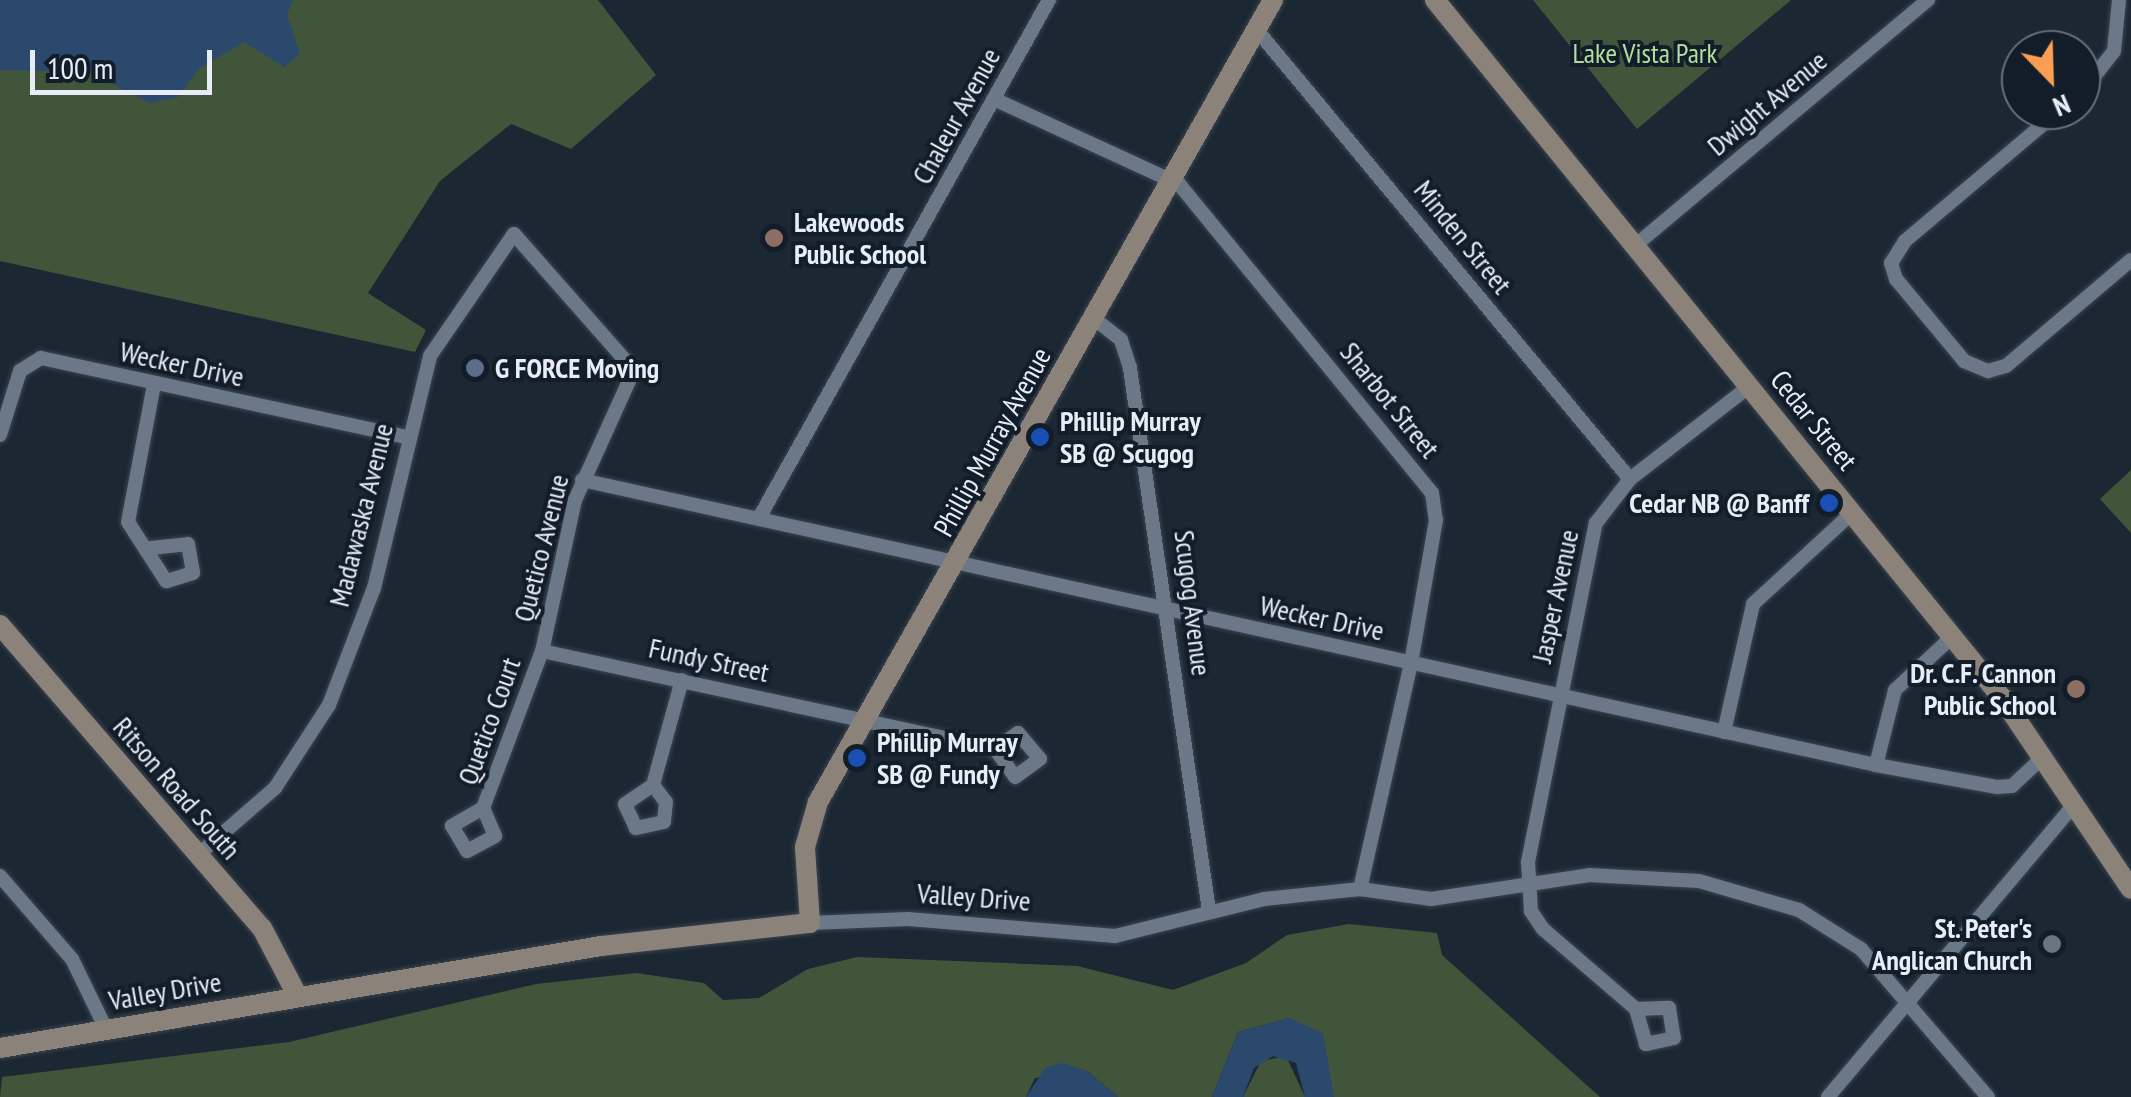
<!DOCTYPE html>
<style>
body{margin:0}
#map{position:relative;width:2131px;height:1097px;overflow:hidden;background:#1b2733;font-family:"PT Sans Narrow",sans-serif}
div>[style]{position:absolute}
.green>*{inset:0;background:#41553b}
.water>*{inset:0;background:#2b496c}
.roads{filter:drop-shadow(0 0 2px #3c444f) drop-shadow(0 0 2px #3c444f)}
.street>*{height:14px;margin:-7px;padding:0 7px;transform-origin:7px;border-radius:7px;background:#6b7887}
.secondary>*{height:20px;margin:-10px;padding:0 10px;transform-origin:10px;border-radius:10px;background:#8b8379}
.dots>*{width:28px;height:28px;translate:-50% -50%;box-sizing:border-box;border:5px solid #121d29;border-radius:50%}
span{translate:-50% -50%;white-space:nowrap;text-align:center;line-height:1.15;-webkit-text-stroke:8px #121d29;paint-order:stroke}
.park-label{font-size:28px;color:#afdf9f}
.street-label{font-size:28px;color:#e6edf6}
.poi-label{font-size:28px;color:#e6edf6;font-weight:700}
.left{translate:0 -50%;text-align:left}
.right{translate:-100% -50%;text-align:right}
.north{position:absolute;left:2001px;top:30px;width:100px;height:100px;box-sizing:border-box;background:#121d29;border:2px solid #67707b;border-radius:50%;rotate:157deg;font-size:28px;font-weight:700;line-height:40px;text-align:center;color:#e6edf6}
.north::after{content:'';display:block;margin:auto;width:35px;height:45px;background:#fb9e51;clip-path:polygon(50% 0,100% 100%,50% 72%,0 100%)}
.scale{position:absolute;left:30px;top:50px;width:182px;height:45px;box-sizing:border-box;border:5px solid #e6edf6;border-top:0;padding-left:12px;font-size:30px;line-height:35px;white-space:nowrap;color:#e6edf6;-webkit-text-stroke:8px #121d29;paint-order:stroke}
</style>
<div id="map">
<div class="green">
<div style="clip-path:polygon(0 0,598px 0,656px 75px,571px 149px,511px 124px,440px 181px,368px 293px,426px 330px,415px 352px,0 261px)"></div>
<div style="clip-path:polygon(1533px 0,1791px 0,1637px 129px)"></div>
<div style="clip-path:polygon(2131px 470px,2131px 533px,2100px 499px)"></div>
<div style="clip-path:polygon(1349px 924px,1437px 933px,1442px 955px,1600px 1097px,1334px 1097px,1289px 1018px,1238px 1032px,1212px 1097px,1118px 1097px,1087px 1071px,1035px 1078px,1026px 1097px,0 1097px,2px 1077px,289px 1042px,536px 984px,636px 973px,704px 983px,723px 1000px,759px 998px,808px 969px,857px 957px,1077px 966px,1173px 990px,1246px 963px,1287px 935px)"></div>
<div style="clip-path:polygon(1286px 1056px,1305px 1097px,1243px 1097px,1261px 1061px)"></div>
</div>
<div class="water">
<div style="clip-path:polygon(0 0,293px 0,287px 14px,300px 54px,284px 67px,244px 42px,198px 69px,178px 97px,150px 103px,62px 59px,50px 71px,0 70px)"></div>
<div style="clip-path:polygon(1289px 1018px,1323px 1033px,1334px 1097px,1305px 1097px,1296px 1063px,1273px 1056px,1254px 1068px,1243px 1097px,1212px 1097px,1238px 1032px)"></div>
<div style="clip-path:polygon(1063px 1063px,1087px 1071px,1118px 1097px,1026px 1097px,1046px 1067px)"></div>
</div>
<div class="roads">
<div class="street">
<div style="left:1256px;top:29px;width:585px;rotate:50.27deg"></div>
<div style="left:2081px;top:93px;width:53px;rotate:-51.8deg"></div>
<div style="left:2114px;top:51px;width:51px;rotate:-84.4deg"></div>
<div style="left:994px;top:99px;width:204px;rotate:24.7deg"></div>
<div style="left:1179px;top:184px;width:399px;rotate:50.7deg"></div>
<div style="left:1432px;top:493px;width:27px;rotate:82deg"></div>
<div style="left:1436px;top:520px;width:145px;rotate:99.9deg"></div>
<div style="left:1411px;top:663px;width:232px;rotate:102.7deg"></div>
<div style="left:2060px;top:110px;width:203px;rotate:139.8deg"></div>
<div style="left:1905px;top:241px;width:26px;rotate:122deg"></div>
<div style="left:1891px;top:263px;width:17px;rotate:73deg"></div>
<div style="left:1896px;top:279px;width:107px;rotate:50.3deg"></div>
<div style="left:1964px;top:361px;width:26px;rotate:23deg"></div>
<div style="left:1988px;top:371px;width:19px;rotate:-16deg"></div>
<div style="left:2006px;top:366px;width:164px;rotate:-40.3deg"></div>
<div style="left:1637px;top:244px;width:380px;rotate:-40deg"></div>
<div style="left:1092px;top:317px;width:37px;rotate:38deg"></div>
<div style="left:1121px;top:340px;width:29px;rotate:72deg"></div>
<div style="left:1130px;top:368px;width:549px;rotate:81.72deg"></div>
<div style="left:0;top:435px;width:67px;rotate:-72.6deg"></div>
<div style="left:20px;top:371px;width:25px;rotate:-32deg"></div>
<div style="left:41px;top:358px;width:372px;rotate:12.2deg"></div>
<div style="left:582px;top:480px;width:1325px;rotate:12.42deg"></div>
<div style="left:1876px;top:765px;width:123px;rotate:10.3deg"></div>
<div style="left:1997px;top:787px;width:15px;rotate:-4deg"></div>
<div style="left:2012px;top:786px;width:42px;rotate:-43.1deg"></div>
<div style="left:759px;top:518px;width:594px;rotate:-60.76deg"></div>
<div style="left:151px;top:548px;width:37px;rotate:-6deg"></div>
<div style="left:188px;top:544px;width:29px;rotate:80deg"></div>
<div style="left:193px;top:573px;width:28px;rotate:163deg"></div>
<div style="left:166px;top:581px;width:70px;rotate:-122.8deg"></div>
<div style="left:128px;top:522px;width:140px;rotate:-79.3deg"></div>
<div style="left:542px;top:651px;width:463px;rotate:12.2deg"></div>
<div style="left:995px;top:749px;width:34px;rotate:54deg"></div>
<div style="left:1015px;top:777px;width:31px;rotate:-36deg"></div>
<div style="left:1040px;top:759px;width:34px;rotate:-130deg"></div>
<div style="left:1018px;top:733px;width:28px;rotate:145deg"></div>
<div style="left:1724px;top:732px;width:131px;rotate:-77.2deg"></div>
<div style="left:1753px;top:604px;width:136px;rotate:-42.6deg"></div>
<div style="left:1876px;top:765px;width:77px;rotate:-75.8deg"></div>
<div style="left:1895px;top:690px;width:79px;rotate:-43deg"></div>
<div style="left:653px;top:785px;width:21px;rotate:53deg"></div>
<div style="left:666px;top:802px;width:20px;rotate:96deg"></div>
<div style="left:664px;top:822px;width:29px;rotate:168deg"></div>
<div style="left:636px;top:828px;width:26px;rotate:-115deg"></div>
<div style="left:625px;top:804px;width:34px;rotate:-34deg"></div>
<div style="left:653px;top:785px;width:109px;rotate:-74.6deg"></div>
<div style="left:199px;top:854px;width:101px;rotate:-41deg"></div>
<div style="left:275px;top:788px;width:99px;rotate:-57deg"></div>
<div style="left:329px;top:705px;width:125px;rotate:-69deg"></div>
<div style="left:374px;top:588px;width:239px;rotate:-76.4deg"></div>
<div style="left:430px;top:356px;width:148px;rotate:-55.5deg"></div>
<div style="left:514px;top:234px;width:181px;rotate:48.6deg"></div>
<div style="left:634px;top:370px;width:143px;rotate:114.4deg"></div>
<div style="left:575px;top:500px;width:155px;rotate:102.3deg"></div>
<div style="left:542px;top:651px;width:168px;rotate:110.6deg"></div>
<div style="left:483px;top:808px;width:36px;rotate:150deg"></div>
<div style="left:452px;top:826px;width:29px;rotate:59deg"></div>
<div style="left:467px;top:851px;width:32px;rotate:-28deg"></div>
<div style="left:495px;top:836px;width:30px;rotate:-113deg"></div>
<div style="left:0;top:876px;width:110px;rotate:49.1deg"></div>
<div style="left:72px;top:959px;width:78px;rotate:64.1deg"></div>
<div style="left:810px;top:923px;width:98px;rotate:-2.3deg"></div>
<div style="left:908px;top:919px;width:208px;rotate:4.7deg"></div>
<div style="left:1115px;top:936px;width:154px;rotate:-13.9deg"></div>
<div style="left:1264px;top:899px;width:97px;rotate:-5.9deg"></div>
<div style="left:1360px;top:889px;width:72px;rotate:8deg"></div>
<div style="left:1431px;top:899px;width:160px;rotate:-8.6deg"></div>
<div style="left:1589px;top:875px;width:110px;rotate:3.1deg"></div>
<div style="left:1699px;top:881px;width:104px;rotate:16.2deg"></div>
<div style="left:1799px;top:910px;width:73px;rotate:32.2deg"></div>
<div style="left:1861px;top:949px;width:195px;rotate:49.4deg"></div>
<div style="left:1636px;top:1009px;width:33px;rotate:-2deg"></div>
<div style="left:1669px;top:1008px;width:30px;rotate:81deg"></div>
<div style="left:1674px;top:1038px;width:29px;rotate:168deg"></div>
<div style="left:1646px;top:1044px;width:36px;rotate:-106deg"></div>
<div style="left:1636px;top:1009px;width:123px;rotate:-139.3deg"></div>
<div style="left:1543px;top:929px;width:22px;rotate:-124deg"></div>
<div style="left:1531px;top:911px;width:49px;rotate:-93.5deg"></div>
<div style="left:1528px;top:862px;width:346px;rotate:-78.7deg"></div>
<div style="left:1596px;top:523px;width:56px;rotate:-52.3deg"></div>
<div style="left:1630px;top:479px;width:152px;rotate:-37.8deg"></div>
<div style="left:1828px;top:1097px;width:380px;rotate:-49.9deg"></div>
</div>
<div class="secondary">
<div style="left:1435px;top:0;width:899px;rotate:50.91deg"></div>
<div style="left:2002px;top:698px;width:230px;rotate:56deg"></div>
<div style="left:0;top:625px;width:401px;rotate:49.2deg"></div>
<div style="left:262px;top:928px;width:78px;rotate:62.4deg"></div>
<div style="left:0;top:1048px;width:610px;rotate:-9.63deg"></div>
<div style="left:601px;top:946px;width:210px;rotate:-6.3deg"></div>
<div style="left:810px;top:923px;width:76px;rotate:-93.8deg"></div>
<div style="left:805px;top:847px;width:47px;rotate:-73.9deg"></div>
<div style="left:818px;top:802px;width:922px;rotate:-60.43deg"></div>
</div>
</div>
<div class="dots">
<div style="left:774px;top:238px;background:#8d6e63"></div>
<div style="left:475px;top:368px;background:#5c6f8a"></div>
<div style="left:1040px;top:437px;background:#1a4fb4"></div>
<div style="left:1829px;top:503px;background:#1a4fb4"></div>
<div style="left:2076px;top:689px;background:#8d6e63"></div>
<div style="left:857px;top:758px;background:#1a4fb4"></div>
<div style="left:2052px;top:944px;background:#6b7280"></div>
</div>
<div class="park-label">
<span style="left:1645px;top:53px">Lake Vista Park</span>
</div>
<div class="street-label">
<span style="left:1767px;top:103px;rotate:-40deg">Dwight Avenue</span>
<span style="left:956px;top:116px;rotate:-61deg">Chaleur Avenue</span>
<span style="left:1463px;top:237px;rotate:51deg">Minden Street</span>
<span style="left:182px;top:364px;rotate:12deg">Wecker Drive</span>
<span style="left:1390px;top:400px;rotate:51deg">Sharbot Street</span>
<span style="left:1814px;top:420px;rotate:51deg">Cedar Street</span>
<span style="left:992px;top:442px;rotate:-61deg">Phillip Murray Avenue</span>
<span style="left:361px;top:515px;rotate:-76deg">Madawaska Avenue</span>
<span style="left:541px;top:548px;rotate:-76deg">Quetico Avenue</span>
<span style="left:1555px;top:596px;rotate:-78deg">Jasper Avenue</span>
<span style="left:1193px;top:603px;rotate:83deg">Scugog Avenue</span>
<span style="left:1322px;top:618px;rotate:12deg">Wecker Drive</span>
<span style="left:709px;top:660px;rotate:12deg">Fundy Street</span>
<span style="left:489px;top:721px;rotate:-70deg">Quetico Court</span>
<span style="left:177px;top:788px;rotate:49deg">Ritson Road South</span>
<span style="left:974px;top:897px;rotate:4deg">Valley Drive</span>
<span style="left:165px;top:991px;rotate:-10deg">Valley Drive</span>
</div>
<div class="poi-label">
<span class="left" style="left:794px;top:238px">Lakewoods<br>Public School</span>
<span class="left" style="left:495px;top:368px">G FORCE Moving</span>
<span class="left" style="left:1060px;top:437px">Phillip Murray<br>SB @ Scugog</span>
<span class="right" style="left:1809px;top:503px">Cedar NB @ Banff</span>
<span class="right" style="left:2056px;top:689px">Dr. C.F. Cannon<br>Public School</span>
<span class="left" style="left:877px;top:758px">Phillip Murray<br>SB @ Fundy</span>
<span class="right" style="left:2032px;top:944px">St. Peter's<br>Anglican Church</span>
</div>
<div class="north">N</div>
<div class="scale">100 m</div>
</div>
